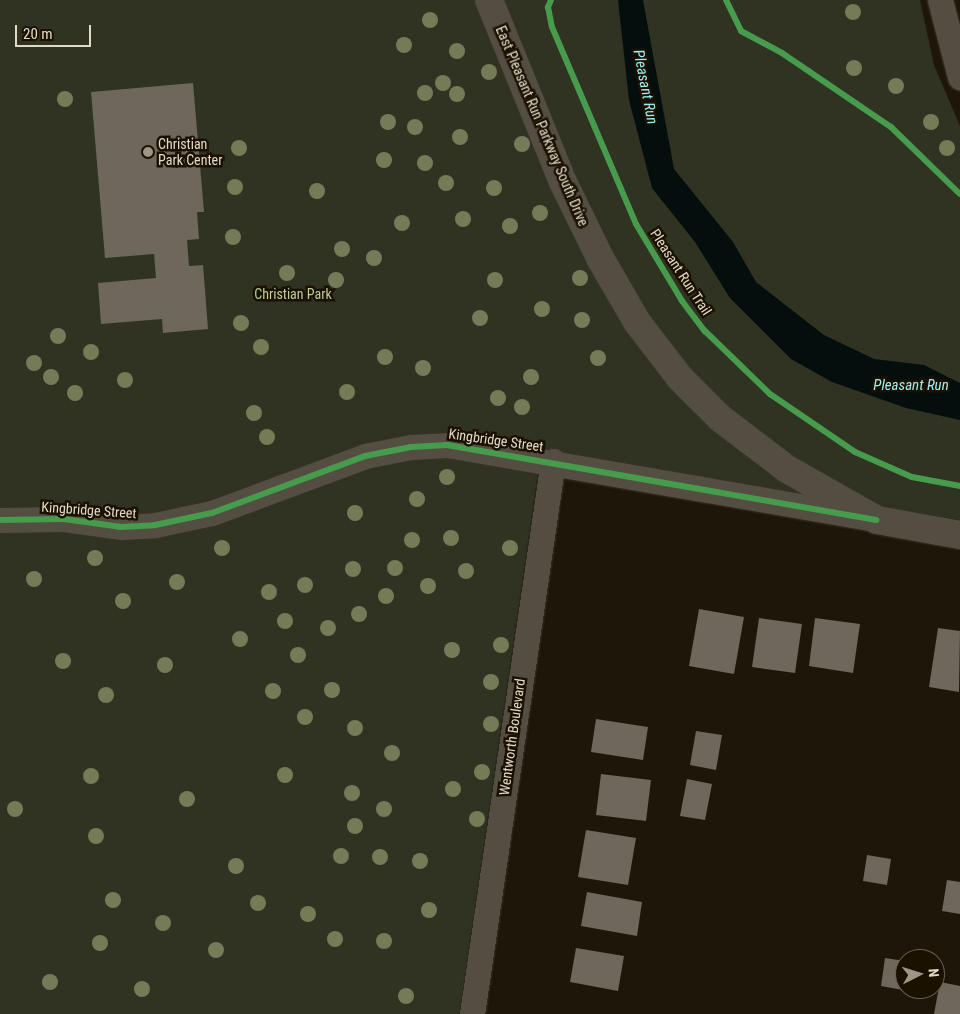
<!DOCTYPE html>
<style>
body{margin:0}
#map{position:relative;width:960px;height:1014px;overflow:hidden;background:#1e1608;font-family:"Roboto Condensed",sans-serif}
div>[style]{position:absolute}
.green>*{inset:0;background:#303322}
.water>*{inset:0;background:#030e0d}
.building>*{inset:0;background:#6e675b}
.roads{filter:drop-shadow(0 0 1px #383329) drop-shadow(0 0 1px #383329)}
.minor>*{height:25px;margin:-12.5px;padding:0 12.5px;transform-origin:12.5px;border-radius:12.5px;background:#544e42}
.tertiary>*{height:28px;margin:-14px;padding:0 14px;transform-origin:14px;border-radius:14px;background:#544e42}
.cycleway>*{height:6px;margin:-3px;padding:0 3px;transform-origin:3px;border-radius:3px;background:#469c4c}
.trees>*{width:16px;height:16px;margin:-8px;border-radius:50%;background:#757b56}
.dots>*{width:14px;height:14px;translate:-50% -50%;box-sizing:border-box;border:2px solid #1b1100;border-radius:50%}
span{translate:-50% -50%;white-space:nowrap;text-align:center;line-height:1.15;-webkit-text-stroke:5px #1b1100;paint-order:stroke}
.street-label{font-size:14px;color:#e2dac9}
.poi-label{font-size:14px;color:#e2dac9}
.left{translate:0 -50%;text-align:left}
.park-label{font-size:14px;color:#bdce95}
.water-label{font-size:15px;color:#9eeef1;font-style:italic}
.north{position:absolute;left:895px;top:949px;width:50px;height:50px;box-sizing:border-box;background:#1b1100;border:1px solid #6b6150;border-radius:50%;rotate:85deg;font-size:14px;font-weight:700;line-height:20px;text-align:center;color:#e2dac9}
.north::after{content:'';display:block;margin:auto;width:18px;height:22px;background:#9d9585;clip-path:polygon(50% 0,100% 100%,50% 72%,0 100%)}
.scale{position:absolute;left:15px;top:25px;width:76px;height:22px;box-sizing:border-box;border:2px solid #e2dac9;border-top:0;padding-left:6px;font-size:15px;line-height:18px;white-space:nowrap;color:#e2dac9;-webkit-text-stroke:4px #1b1100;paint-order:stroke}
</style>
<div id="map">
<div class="green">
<div style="clip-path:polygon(0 0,920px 0,934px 65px,960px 126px,960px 520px,541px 451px,459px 1014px,0 1014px)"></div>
</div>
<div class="water">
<div style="clip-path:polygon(618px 0,643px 0,674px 169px,733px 242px,756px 282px,824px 335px,874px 359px,924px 365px,960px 383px,960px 420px,906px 408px,832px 382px,791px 359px,730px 298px,695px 242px,652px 188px,629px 100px)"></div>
</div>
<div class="building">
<div style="clip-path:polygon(193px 83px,204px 212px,197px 212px,199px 239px,187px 240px,189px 266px,203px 265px,208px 329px,163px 333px,162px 319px,101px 324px,98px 283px,156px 278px,154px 254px,105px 258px,91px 92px)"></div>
<div style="clip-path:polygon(699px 609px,744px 617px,734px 674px,689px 666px)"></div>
<div style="clip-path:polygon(759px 618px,802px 624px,795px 673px,752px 667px)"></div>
<div style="clip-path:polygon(815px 618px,860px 624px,853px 673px,809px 666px)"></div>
<div style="clip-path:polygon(938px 628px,960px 631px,959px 692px,929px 687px)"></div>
<div style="clip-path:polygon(596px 719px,648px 727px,643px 760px,591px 752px)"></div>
<div style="clip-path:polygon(696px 731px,722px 735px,716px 770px,690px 765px)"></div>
<div style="clip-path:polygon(601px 774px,651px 780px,646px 821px,596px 815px)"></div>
<div style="clip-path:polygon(687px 779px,712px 784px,705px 820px,680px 816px)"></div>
<div style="clip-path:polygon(586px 830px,636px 838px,628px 885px,578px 877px)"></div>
<div style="clip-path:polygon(867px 855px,891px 859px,887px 885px,863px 881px)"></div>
<div style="clip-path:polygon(947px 880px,960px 882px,960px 914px,942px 911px)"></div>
<div style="clip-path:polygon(587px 892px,642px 902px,637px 936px,581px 926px)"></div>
<div style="clip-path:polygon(576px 948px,624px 956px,618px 991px,570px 982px)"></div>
<div style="clip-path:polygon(885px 958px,905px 961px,905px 989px,914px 989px,914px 992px,881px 986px)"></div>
<div style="clip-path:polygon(940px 982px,960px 986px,960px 1014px,934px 1014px)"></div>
</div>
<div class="roads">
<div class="minor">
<div style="left:940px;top:0;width:80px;rotate:75.4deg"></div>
<div style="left:0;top:520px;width:64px;rotate:-0.9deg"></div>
<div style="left:64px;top:519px;width:58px;rotate:8deg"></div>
<div style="left:121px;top:527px;width:34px;rotate:-3deg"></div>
<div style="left:155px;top:525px;width:58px;rotate:-11.9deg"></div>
<div style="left:212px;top:513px;width:163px;rotate:-20.4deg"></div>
<div style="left:365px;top:456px;width:47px;rotate:-11.1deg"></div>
<div style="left:411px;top:447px;width:36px;rotate:-3deg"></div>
<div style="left:447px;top:445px;width:427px;rotate:9.8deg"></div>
<div style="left:472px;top:1014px;width:559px;rotate:-81.67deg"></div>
</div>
<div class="tertiary">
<div style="left:489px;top:0;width:196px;rotate:67.9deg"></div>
<div style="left:563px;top:182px;width:85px;rotate:64deg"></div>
<div style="left:600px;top:258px;width:74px;rotate:60deg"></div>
<div style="left:637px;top:322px;width:71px;rotate:52.5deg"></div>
<div style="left:680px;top:378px;width:57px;rotate:45deg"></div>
<div style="left:720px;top:418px;width:84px;rotate:37.3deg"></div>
<div style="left:787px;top:469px;width:103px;rotate:29.5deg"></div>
<div style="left:877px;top:520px;width:84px;rotate:10.2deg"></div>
</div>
</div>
<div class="cycleway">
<div style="left:551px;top:0;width:8px;rotate:113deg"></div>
<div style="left:548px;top:7px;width:20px;rotate:79deg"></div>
<div style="left:552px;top:27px;width:214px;rotate:66.9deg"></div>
<div style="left:636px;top:224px;width:90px;rotate:59.1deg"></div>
<div style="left:682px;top:301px;width:38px;rotate:53deg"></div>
<div style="left:705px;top:331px;width:91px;rotate:44.1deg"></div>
<div style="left:770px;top:394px;width:103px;rotate:34.3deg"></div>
<div style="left:855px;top:452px;width:62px;rotate:23.7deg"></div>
<div style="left:912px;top:477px;width:49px;rotate:10.6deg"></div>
<div style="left:726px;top:0;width:34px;rotate:64deg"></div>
<div style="left:741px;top:31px;width:47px;rotate:28.2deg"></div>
<div style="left:782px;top:53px;width:132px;rotate:34.2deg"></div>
<div style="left:891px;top:127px;width:96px;rotate:44.2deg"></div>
<div style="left:0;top:520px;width:64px;rotate:-0.9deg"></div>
<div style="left:64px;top:519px;width:58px;rotate:8deg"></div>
<div style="left:121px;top:527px;width:34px;rotate:-3deg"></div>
<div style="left:155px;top:525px;width:58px;rotate:-11.9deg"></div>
<div style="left:212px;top:513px;width:163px;rotate:-20.4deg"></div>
<div style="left:365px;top:456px;width:47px;rotate:-11.1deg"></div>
<div style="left:411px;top:447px;width:36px;rotate:-3deg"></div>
<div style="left:447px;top:445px;width:436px;rotate:9.9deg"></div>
</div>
<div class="trees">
<div style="left:853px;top:12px"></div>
<div style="left:430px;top:20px"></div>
<div style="left:404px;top:45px"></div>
<div style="left:457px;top:51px"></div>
<div style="left:854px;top:68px"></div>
<div style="left:489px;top:72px"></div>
<div style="left:443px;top:83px"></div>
<div style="left:896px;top:86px"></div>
<div style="left:425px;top:93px"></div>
<div style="left:457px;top:94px"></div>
<div style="left:65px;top:99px"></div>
<div style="left:388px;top:122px"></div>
<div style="left:931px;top:122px"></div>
<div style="left:415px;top:127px"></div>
<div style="left:460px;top:137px"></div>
<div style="left:522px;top:144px"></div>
<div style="left:239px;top:148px"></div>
<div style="left:947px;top:148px"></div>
<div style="left:384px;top:160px"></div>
<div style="left:425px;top:163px"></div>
<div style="left:446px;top:183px"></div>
<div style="left:235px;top:187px"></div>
<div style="left:494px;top:188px"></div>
<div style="left:317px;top:191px"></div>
<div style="left:540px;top:213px"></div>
<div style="left:463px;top:219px"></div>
<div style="left:402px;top:223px"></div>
<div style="left:510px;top:226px"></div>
<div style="left:233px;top:237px"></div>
<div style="left:342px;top:249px"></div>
<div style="left:374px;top:258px"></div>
<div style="left:287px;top:273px"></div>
<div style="left:580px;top:278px"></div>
<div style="left:336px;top:280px"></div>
<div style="left:495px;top:280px"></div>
<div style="left:542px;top:309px"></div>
<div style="left:480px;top:318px"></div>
<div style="left:582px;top:320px"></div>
<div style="left:241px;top:323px"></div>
<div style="left:58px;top:336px"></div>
<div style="left:261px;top:347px"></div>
<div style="left:91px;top:352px"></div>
<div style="left:385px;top:357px"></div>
<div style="left:598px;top:358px"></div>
<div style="left:34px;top:363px"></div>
<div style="left:423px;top:368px"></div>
<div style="left:51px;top:377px"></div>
<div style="left:531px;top:377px"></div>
<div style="left:125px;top:380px"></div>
<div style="left:347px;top:392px"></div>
<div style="left:75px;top:393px"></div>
<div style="left:498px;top:398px"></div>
<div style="left:522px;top:407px"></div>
<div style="left:254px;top:413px"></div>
<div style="left:267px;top:437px"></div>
<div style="left:447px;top:477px"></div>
<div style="left:417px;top:499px"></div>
<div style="left:355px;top:513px"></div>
<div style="left:451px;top:538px"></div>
<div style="left:412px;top:540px"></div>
<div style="left:222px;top:548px"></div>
<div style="left:510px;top:548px"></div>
<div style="left:95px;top:558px"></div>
<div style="left:395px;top:568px"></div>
<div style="left:353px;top:569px"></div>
<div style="left:466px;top:571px"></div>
<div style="left:34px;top:579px"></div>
<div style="left:177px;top:582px"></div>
<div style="left:305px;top:585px"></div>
<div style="left:428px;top:586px"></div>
<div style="left:269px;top:592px"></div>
<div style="left:386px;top:596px"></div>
<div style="left:123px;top:601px"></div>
<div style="left:359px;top:614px"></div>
<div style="left:285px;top:621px"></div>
<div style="left:328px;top:628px"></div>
<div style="left:240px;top:639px"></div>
<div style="left:501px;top:645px"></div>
<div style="left:452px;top:650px"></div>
<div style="left:298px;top:655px"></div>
<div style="left:63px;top:661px"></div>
<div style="left:165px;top:665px"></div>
<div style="left:491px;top:682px"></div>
<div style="left:332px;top:690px"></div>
<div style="left:273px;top:691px"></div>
<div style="left:106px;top:695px"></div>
<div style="left:305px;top:717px"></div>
<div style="left:491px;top:724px"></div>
<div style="left:355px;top:728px"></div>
<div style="left:392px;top:753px"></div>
<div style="left:482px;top:772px"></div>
<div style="left:285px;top:775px"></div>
<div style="left:91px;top:776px"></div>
<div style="left:453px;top:789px"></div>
<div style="left:352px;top:793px"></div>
<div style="left:187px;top:799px"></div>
<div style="left:15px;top:809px"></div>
<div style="left:384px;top:809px"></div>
<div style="left:477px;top:819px"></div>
<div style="left:355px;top:826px"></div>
<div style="left:96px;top:836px"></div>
<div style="left:341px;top:856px"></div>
<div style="left:380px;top:857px"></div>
<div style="left:420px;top:861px"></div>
<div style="left:236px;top:866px"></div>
<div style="left:113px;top:900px"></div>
<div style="left:258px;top:903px"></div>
<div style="left:429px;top:910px"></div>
<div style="left:308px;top:914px"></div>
<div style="left:163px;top:923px"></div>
<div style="left:335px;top:939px"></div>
<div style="left:384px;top:941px"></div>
<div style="left:100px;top:943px"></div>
<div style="left:216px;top:950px"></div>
<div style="left:50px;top:982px"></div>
<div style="left:142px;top:989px"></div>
<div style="left:406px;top:996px"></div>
</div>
<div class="dots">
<div style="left:148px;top:152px;background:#9d9585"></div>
</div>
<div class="street-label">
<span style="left:542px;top:126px;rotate:67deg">East Pleasant Run Parkway South Drive</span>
<span style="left:681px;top:272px;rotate:57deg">Pleasant Run Trail</span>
<span style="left:496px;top:440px;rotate:8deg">Kingbridge Street</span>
<span style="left:89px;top:510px;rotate:4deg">Kingbridge Street</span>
<span style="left:512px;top:737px;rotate:-82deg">Wentworth Boulevard</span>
</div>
<div class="poi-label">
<span class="left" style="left:158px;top:152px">Christian<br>Park Center</span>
</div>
<div class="park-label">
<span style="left:293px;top:294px">Christian Park</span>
</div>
<div class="water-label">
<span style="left:645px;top:87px;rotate:79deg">Pleasant Run</span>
<span style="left:911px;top:386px">Pleasant Run</span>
</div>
<div class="north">N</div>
<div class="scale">20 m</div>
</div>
